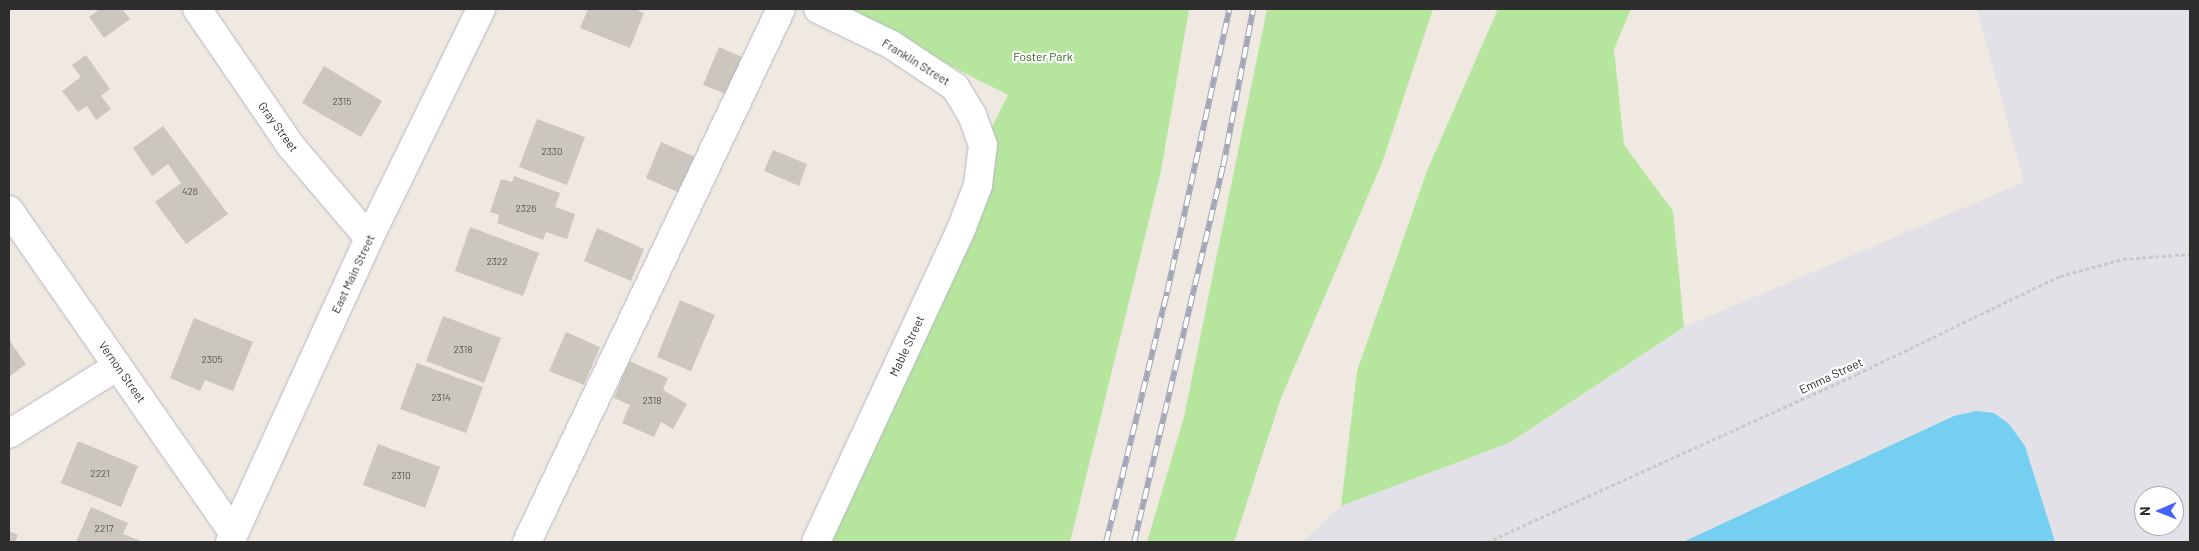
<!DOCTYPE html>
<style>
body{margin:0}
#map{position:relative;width:2199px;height:551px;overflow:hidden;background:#efe9e1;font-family:Barlow,sans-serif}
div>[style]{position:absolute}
.industrial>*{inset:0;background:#e3e1e8}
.green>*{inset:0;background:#b6e59e}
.water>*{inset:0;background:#75cff0}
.building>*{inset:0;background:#cbc7bf}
.path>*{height:3px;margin-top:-1.5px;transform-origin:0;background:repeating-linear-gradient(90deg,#c9c9c9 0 4px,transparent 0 6.5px)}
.roads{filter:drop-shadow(0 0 1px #b4b7c1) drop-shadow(0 0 1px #b4b7c1)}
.minor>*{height:28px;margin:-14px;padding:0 14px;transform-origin:14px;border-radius:14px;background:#fff}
.rail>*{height:5.5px;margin-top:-2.75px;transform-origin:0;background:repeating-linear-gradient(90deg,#fff 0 11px,#a3a6b8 0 22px);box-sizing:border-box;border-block:1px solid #a3a6b8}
span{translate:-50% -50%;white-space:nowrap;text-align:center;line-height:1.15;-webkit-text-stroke:4.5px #fff;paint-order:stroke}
.number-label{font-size:10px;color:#555452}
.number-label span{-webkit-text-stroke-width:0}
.park-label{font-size:12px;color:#2c6e1b}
.street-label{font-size:12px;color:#2e2e2e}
.frame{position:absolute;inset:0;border:10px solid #2e2e2e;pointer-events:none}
.north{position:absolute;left:2134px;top:486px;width:50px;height:50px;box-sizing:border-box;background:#fff;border:1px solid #ababab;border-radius:50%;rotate:269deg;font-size:14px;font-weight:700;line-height:20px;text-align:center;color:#2e2e2e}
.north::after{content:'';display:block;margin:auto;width:18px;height:22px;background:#4264fb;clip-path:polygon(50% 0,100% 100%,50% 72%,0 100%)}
</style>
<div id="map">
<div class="industrial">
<div style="clip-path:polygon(evenodd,1977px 9px,2190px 9px,2190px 542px,1302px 542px,1341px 506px,1509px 443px,1684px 327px,2024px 182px,1977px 9px,2144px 496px,2174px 496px,2174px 526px,2144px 526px,2144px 496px)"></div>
</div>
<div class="green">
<div style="clip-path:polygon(839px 9px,1189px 9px,1161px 171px,1070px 542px,816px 542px,983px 145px,1008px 95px)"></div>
<div style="clip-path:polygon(1267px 9px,1433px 9px,1382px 163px,1281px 398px,1234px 542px,1147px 542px,1184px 417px)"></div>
<div style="clip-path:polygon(1498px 9px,1631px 9px,1614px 49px,1624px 145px,1673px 211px,1684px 327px,1509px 443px,1341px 506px,1357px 371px,1427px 171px)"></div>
</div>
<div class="water">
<div style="clip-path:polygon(1976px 411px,1994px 413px,2009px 424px,2025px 446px,2055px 542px,1683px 542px,1954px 416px)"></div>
</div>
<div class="building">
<div style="clip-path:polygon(100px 9px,122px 9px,130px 19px,104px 38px,89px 17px)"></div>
<div style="clip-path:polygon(588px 9px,634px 9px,644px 13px,630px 48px,580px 28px)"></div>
<div style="clip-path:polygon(719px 47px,744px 58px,728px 95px,703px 85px)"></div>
<div style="clip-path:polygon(86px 55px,110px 89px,101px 96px,111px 109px,96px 120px,87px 106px,78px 112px,62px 91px,81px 77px,72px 65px)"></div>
<div style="clip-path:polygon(324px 66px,382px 101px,361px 137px,302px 103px)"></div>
<div style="clip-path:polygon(537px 119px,585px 137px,567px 185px,519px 167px)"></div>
<div style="clip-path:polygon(163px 126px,228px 214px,186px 244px,155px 202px,181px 183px,168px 164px,152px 176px,133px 148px)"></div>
<div style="clip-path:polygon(661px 142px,695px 157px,680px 193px,646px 178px)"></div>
<div style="clip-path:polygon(773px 150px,807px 164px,799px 186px,764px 171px)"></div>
<div style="clip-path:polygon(514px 176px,560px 193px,555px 207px,575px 214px,567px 239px,546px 232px,543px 240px,497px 223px,499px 215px,490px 212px,501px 179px,512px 182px)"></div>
<div style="clip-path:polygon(470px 227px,539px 253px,523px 296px,455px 271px)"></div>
<div style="clip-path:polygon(597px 228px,644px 249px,631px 281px,584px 261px)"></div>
<div style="clip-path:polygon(680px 300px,715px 315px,691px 371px,657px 357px)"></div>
<div style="clip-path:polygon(443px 316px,501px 338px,484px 383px,426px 361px)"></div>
<div style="clip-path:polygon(194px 318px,253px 342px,233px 391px,205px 380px,200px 391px,170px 378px)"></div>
<div style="clip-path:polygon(566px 332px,600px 347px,584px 385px,549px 371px)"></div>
<div style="clip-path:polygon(9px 340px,26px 364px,9px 377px)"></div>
<div style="clip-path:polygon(629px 361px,668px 378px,663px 390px,687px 404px,673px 429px,661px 422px,654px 437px,622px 423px,630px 405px,614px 398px)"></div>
<div style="clip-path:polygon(417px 363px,483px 387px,466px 433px,400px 409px)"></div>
<div style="clip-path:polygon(78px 441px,138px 466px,121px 507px,61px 483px)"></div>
<div style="clip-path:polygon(378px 444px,440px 467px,425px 508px,363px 485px)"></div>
<div style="clip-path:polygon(91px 507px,128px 523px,123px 534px,143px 542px,76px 542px)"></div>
<div style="clip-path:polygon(9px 531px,18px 535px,15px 542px,9px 542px)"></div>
</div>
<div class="path">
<div style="left:1487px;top:542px;width:406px;rotate:-24.4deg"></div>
<div style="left:1857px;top:374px;width:225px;rotate:-25.8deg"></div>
<div style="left:2060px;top:276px;width:65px;rotate:-15.1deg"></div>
<div style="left:2123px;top:259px;width:67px;rotate:-4.3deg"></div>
</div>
<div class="roads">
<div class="minor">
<div style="left:197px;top:9px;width:165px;rotate:55.6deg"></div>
<div style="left:290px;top:145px;width:122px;rotate:49.7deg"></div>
<div style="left:9px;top:210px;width:394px;rotate:55.2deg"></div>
<div style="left:9px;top:434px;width:128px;rotate:-32deg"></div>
<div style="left:230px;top:542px;width:334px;rotate:-65.4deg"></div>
<div style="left:369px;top:238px;width:255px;rotate:-63.9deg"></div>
<div style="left:527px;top:542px;width:590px;rotate:-64.52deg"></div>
<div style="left:816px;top:542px;width:347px;rotate:-65.1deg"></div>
<div style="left:962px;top:227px;width:45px;rotate:-69.1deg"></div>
<div style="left:978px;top:185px;width:40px;rotate:-82.9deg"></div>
<div style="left:983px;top:145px;width:32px;rotate:-110deg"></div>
<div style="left:972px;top:115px;width:33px;rotate:-121deg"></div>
<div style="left:955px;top:87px;width:76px;rotate:-146.3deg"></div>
<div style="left:892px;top:45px;width:82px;rotate:-154.1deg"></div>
</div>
</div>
<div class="rail">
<div style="left:1106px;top:542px;width:257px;rotate:-76.3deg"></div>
<div style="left:1167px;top:292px;width:290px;rotate:-77.6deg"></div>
<div style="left:1134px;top:542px;width:386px;rotate:-76.7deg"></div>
<div style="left:1223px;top:166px;width:160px;rotate:-79.2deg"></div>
</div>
<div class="number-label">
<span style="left:342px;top:102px">2315</span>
<span style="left:552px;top:152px">2330</span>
<span style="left:190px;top:192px">426</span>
<span style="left:526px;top:209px">2326</span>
<span style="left:497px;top:262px">2322</span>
<span style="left:463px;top:350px">2318</span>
<span style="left:212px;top:360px">2305</span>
<span style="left:441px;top:398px">2314</span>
<span style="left:652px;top:401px">2318</span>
<span style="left:100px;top:474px">2221</span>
<span style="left:401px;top:476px">2310</span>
<span style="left:104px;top:529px">2217</span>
</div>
<div class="park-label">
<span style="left:1043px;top:57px">Foster Park</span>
</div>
<div class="street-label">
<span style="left:916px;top:62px;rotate:32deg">Franklin Street</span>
<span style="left:278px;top:127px;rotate:54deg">Gray Street</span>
<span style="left:353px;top:274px;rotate:-65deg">East Main Street</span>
<span style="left:907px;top:346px;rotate:-65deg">Mable Street</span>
<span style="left:122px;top:372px;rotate:55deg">Vernon Street</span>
<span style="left:1831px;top:376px;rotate:-25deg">Emma Street</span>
</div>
<div class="frame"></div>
<div class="north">N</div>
</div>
